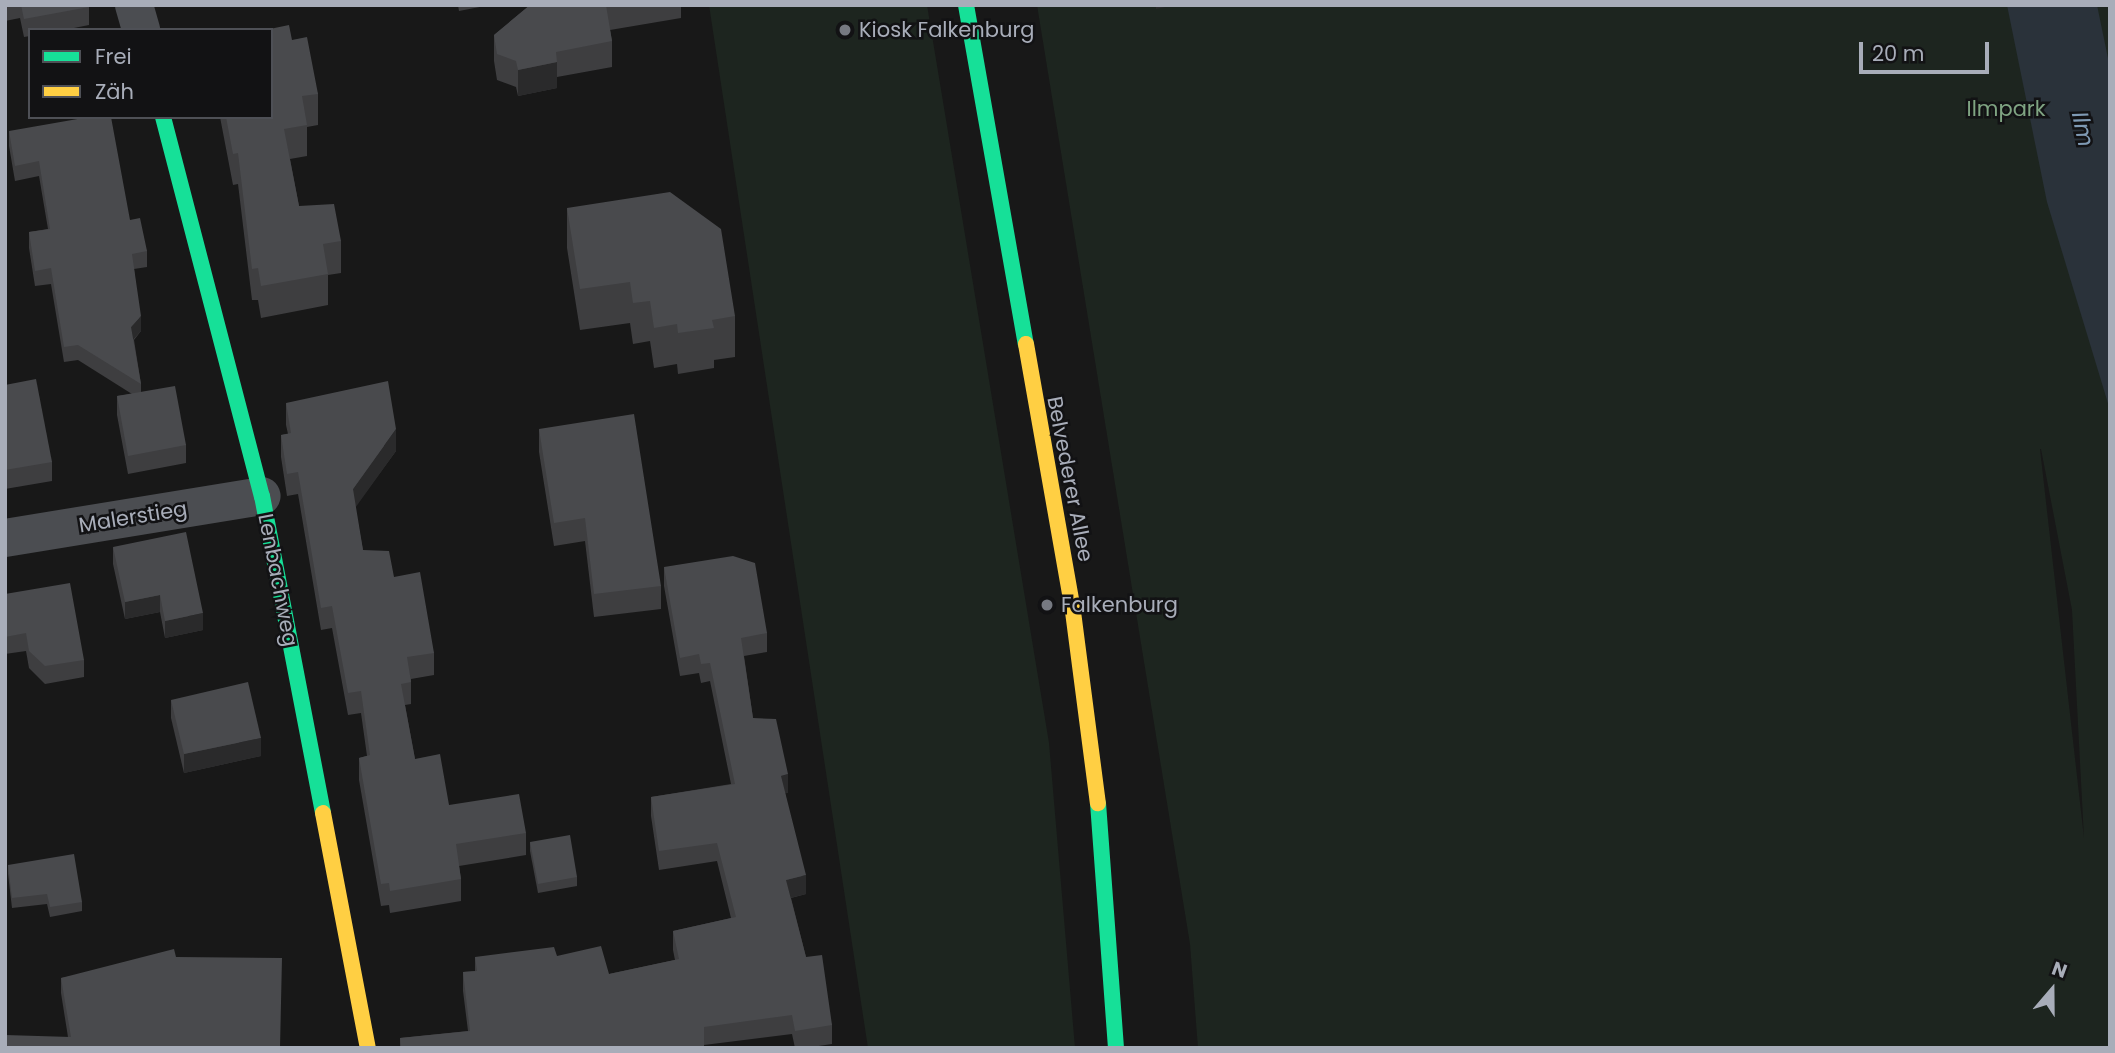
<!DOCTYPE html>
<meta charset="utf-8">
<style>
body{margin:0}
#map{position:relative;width:2115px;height:1053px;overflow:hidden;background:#181818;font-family:Poppins,sans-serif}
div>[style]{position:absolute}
.green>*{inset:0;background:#1d251f}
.water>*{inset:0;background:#2a323a}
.street>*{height:38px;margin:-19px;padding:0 19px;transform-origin:19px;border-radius:19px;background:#4b4d51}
.fast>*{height:16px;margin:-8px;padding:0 8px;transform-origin:8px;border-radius:8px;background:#16e098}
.slow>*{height:16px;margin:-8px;padding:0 8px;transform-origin:8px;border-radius:8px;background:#ffcf43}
.wall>*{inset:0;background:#3e3e40}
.shaded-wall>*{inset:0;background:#2a2a2b}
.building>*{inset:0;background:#494a4d}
.dots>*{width:19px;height:19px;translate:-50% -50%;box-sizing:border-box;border:4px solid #121214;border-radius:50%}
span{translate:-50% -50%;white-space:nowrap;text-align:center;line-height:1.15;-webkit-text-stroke:5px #121214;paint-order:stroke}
.poi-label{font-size:21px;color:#a8adb9}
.left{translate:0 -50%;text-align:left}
.park-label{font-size:21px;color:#7fa482}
.street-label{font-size:21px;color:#a8adb9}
.water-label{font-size:23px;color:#7f9ab4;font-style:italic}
.frame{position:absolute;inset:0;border:7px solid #a8adb9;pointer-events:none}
.legend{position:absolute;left:28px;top:28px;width:245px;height:91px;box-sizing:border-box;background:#121214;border:2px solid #4e5056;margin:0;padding:9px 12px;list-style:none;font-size:21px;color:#a8adb9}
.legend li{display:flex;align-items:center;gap:14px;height:35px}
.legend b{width:35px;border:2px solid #4e5056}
.north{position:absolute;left:2017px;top:955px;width:70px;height:70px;-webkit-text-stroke:5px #121214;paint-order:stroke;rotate:20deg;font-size:19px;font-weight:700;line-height:28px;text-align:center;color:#a8adb9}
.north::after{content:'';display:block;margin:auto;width:24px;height:32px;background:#a8adb9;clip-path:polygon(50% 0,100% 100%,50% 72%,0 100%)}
.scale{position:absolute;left:1859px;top:42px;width:130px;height:32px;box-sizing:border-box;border:4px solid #a8adb9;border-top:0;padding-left:9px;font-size:21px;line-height:24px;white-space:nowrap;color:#a8adb9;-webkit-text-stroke:5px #121214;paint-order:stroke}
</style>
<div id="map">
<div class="green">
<div style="clip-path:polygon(709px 5px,927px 5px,1049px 743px,1075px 1048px,868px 1048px)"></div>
<div style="clip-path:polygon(evenodd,1037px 5px,2110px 5px,2110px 1048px,1198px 1048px,1190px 944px,1037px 5px,2041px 449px,2072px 610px,2084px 838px,2040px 449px,2041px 449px)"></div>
</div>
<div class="water">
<div style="clip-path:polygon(2007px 5px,2097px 5px,2110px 68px,2110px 410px,2047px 202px)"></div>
</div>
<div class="street">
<div style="left:134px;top:5px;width:26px;rotate:74deg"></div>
<div style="left:5px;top:538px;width:260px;rotate:-9.3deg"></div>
</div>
<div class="fast">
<div style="left:966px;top:5px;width:344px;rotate:80deg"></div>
<div style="left:163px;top:117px;width:392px;rotate:75.4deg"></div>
<div style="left:262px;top:496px;width:323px;rotate:79.1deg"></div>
<div style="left:1098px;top:803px;width:246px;rotate:85.8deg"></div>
</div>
<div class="slow">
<div style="left:1026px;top:344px;width:264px;rotate:80deg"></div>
<div style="left:1072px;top:604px;width:201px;rotate:82.6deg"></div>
<div style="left:323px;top:813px;width:239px;rotate:79.2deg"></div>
</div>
<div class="wall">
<div style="clip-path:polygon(5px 5px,89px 5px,89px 25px,64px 30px,30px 30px,30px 36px,24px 37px,20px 18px,5px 21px)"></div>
<div style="clip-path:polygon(458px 5px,490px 5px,459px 11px)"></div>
<div style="clip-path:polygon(530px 5px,681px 5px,681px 18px,610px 30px,612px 41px,612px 67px,557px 77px,557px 88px,518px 96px,516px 87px,497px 80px,494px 61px,494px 35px)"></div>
<div style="clip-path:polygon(292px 40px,318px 94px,318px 125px,307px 127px,307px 156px,290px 159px,299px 206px,341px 241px,341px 273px,328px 275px,328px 305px,261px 318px,258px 300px,252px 300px,238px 184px,233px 185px,220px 117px,271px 117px)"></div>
<div style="clip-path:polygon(9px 131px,130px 220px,147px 251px,147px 267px,134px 269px,141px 331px,134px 340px,141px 384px,141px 392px,186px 445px,186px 463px,128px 474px,117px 415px,117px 396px,132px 394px,78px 360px,64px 362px,51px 284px,35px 286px,29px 248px,29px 232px,48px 229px,39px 176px,15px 181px,9px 146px)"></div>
<div style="clip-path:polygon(567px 208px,735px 316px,735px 357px,714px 360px,714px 368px,678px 374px,677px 364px,654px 368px,650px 341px,633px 344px,630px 323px,580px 330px,567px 248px)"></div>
<div style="clip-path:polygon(5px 385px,52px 462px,52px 481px,5px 489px)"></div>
<div style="clip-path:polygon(286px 403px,396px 451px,355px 507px,363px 550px,394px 577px,434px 653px,434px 675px,411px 679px,411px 704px,405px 705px,415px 759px,449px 805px,526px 833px,526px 855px,459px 866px,461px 879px,461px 901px,390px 913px,389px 905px,381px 906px,359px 780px,359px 758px,367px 756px,361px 713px,348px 715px,332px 628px,321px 630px,298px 494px,287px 496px,281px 457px,281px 435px,288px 434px,286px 425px)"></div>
<div style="clip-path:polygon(539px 429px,661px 586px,661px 609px,594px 617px,585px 541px,554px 546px,539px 452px)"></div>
<div style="clip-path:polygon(113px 547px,203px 630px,165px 638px,160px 612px,125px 619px,113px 564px)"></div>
<div style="clip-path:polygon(664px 567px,767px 633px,767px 652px,744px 656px,753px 718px,788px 793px,785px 793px,806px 894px,791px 898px,806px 957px,832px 1025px,832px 1044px,805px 1048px,795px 1048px,792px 1034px,704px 1045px,704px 1048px,400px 1048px,400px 1038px,468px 1031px,463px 991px,463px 972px,475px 971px,475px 957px,557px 956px,609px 974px,675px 960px,673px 950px,673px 931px,731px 918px,717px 861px,659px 870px,651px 816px,651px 797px,731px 784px,710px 681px,701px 683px,699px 673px,680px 676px,664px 586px)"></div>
<div style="clip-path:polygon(5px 594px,84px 660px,84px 677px,45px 684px,29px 668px,26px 651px,5px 654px)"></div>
<div style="clip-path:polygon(171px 700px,261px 756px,184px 773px,171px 718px)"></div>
<div style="clip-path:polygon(530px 842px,577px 877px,577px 886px,538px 893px,530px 851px)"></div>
<div style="clip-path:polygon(8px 865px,82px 902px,82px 911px,50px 917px,47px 904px,12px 908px,8px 874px)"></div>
<div style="clip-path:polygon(176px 957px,280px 1048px,68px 1037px,61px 993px,61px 978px)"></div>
</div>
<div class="shaded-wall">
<div style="clip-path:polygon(1156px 5px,1175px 5px,1156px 9px)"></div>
<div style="clip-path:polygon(557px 62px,557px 88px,518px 96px,518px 70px)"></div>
<div style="clip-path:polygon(141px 316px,141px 331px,131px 342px,131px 327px)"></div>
<div style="clip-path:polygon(396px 429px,396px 451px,353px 511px,353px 489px)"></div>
<div style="clip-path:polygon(160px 595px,160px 612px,125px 619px,125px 602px)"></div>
<div style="clip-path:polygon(203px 613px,203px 630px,165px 638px,165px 621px)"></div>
<div style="clip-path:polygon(261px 738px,261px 756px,184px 773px,184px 754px)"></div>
<div style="clip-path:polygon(788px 774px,788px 793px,781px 794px,781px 776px)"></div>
<div style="clip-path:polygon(806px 875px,806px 894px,786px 899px,786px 880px)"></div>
</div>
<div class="building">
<div style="clip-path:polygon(21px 5px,89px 5px,89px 7px,24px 19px)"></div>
<div style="clip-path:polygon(530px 5px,606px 5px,612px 41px,556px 52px,557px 62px,518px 70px,516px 61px,497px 54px,494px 35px)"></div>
<div style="clip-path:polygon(289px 25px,292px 40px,307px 37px,318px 94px,302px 96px,307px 125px,284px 129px,299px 206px,334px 204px,341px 241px,323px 244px,328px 274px,261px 286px,258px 268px,252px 269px,238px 153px,233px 154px,226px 117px,271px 117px,271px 30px,265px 30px)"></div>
<div style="clip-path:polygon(89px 117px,111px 117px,130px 220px,140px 218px,147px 251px,132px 254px,141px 316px,131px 327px,141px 384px,78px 345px,64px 347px,51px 268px,35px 271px,29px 232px,50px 229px,39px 161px,15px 166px,9px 131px)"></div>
<div style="clip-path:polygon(670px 192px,721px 229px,735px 316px,712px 320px,714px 328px,678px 333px,677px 324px,654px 328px,650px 301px,633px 303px,630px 282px,580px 289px,567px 208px)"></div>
<div style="clip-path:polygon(36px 379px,52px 462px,5px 470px,5px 385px)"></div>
<div style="clip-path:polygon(388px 381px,396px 429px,353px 489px,363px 550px,389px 551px,394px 577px,420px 572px,434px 653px,407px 657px,411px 682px,401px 684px,415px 759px,440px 754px,449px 805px,519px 794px,526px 833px,456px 844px,461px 879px,390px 891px,389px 883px,381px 884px,359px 758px,370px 755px,361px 691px,348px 693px,332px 606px,321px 608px,298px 472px,287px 474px,281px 435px,291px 433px,286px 403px)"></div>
<div style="clip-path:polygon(175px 386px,186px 445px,128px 456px,117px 396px)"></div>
<div style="clip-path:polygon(634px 414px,661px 586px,594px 594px,585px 518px,554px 523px,539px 429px)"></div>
<div style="clip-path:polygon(186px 532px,203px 613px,165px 621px,160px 595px,125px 602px,113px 547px)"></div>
<div style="clip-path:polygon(733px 556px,755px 563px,767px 633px,741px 638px,753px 718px,776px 719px,788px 774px,781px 776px,806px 875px,786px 880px,806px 957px,822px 955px,832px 1025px,795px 1031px,792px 1015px,704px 1027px,704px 1048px,401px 1048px,400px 1038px,470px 1031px,463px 972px,477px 971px,475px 957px,554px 947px,557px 956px,601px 946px,609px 974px,679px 959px,673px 931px,736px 917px,717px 843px,659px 851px,651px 797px,735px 784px,710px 663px,701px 664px,699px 654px,680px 658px,664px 567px)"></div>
<div style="clip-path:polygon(70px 583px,84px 660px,45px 666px,29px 651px,26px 633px,5px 637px,5px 594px)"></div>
<div style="clip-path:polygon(248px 682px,261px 738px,184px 754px,171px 700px)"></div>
<div style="clip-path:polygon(570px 835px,577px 877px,538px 884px,530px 842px)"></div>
<div style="clip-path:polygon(74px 854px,82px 902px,50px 907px,47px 894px,12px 898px,8px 865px)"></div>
<div style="clip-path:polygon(174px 949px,176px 957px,282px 958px,280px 1048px,5px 1048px,5px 1035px,71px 1037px,61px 978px)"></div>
</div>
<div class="dots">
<div style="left:845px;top:30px;background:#767981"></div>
<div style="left:1047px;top:605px;background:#767981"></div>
</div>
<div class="poi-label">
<span class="left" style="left:859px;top:30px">Kiosk Falkenburg</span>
<span class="left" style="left:1061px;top:605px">Falkenburg</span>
</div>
<div class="park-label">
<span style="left:2006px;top:109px">Ilmpark</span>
</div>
<div class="street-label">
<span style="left:1070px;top:479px;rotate:79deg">Belvederer Allee</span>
<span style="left:133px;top:517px;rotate:-9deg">Malerstieg</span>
<span style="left:278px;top:580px;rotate:79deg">Lenbachweg</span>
</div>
<div class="water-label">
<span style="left:2083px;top:129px;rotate:78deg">Ilm</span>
</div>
<div class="frame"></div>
<ul class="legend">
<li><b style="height:9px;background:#16e098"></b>Frei</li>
<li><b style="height:9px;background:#ffcf43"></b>Zäh</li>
</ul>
<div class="north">N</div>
<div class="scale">20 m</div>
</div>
